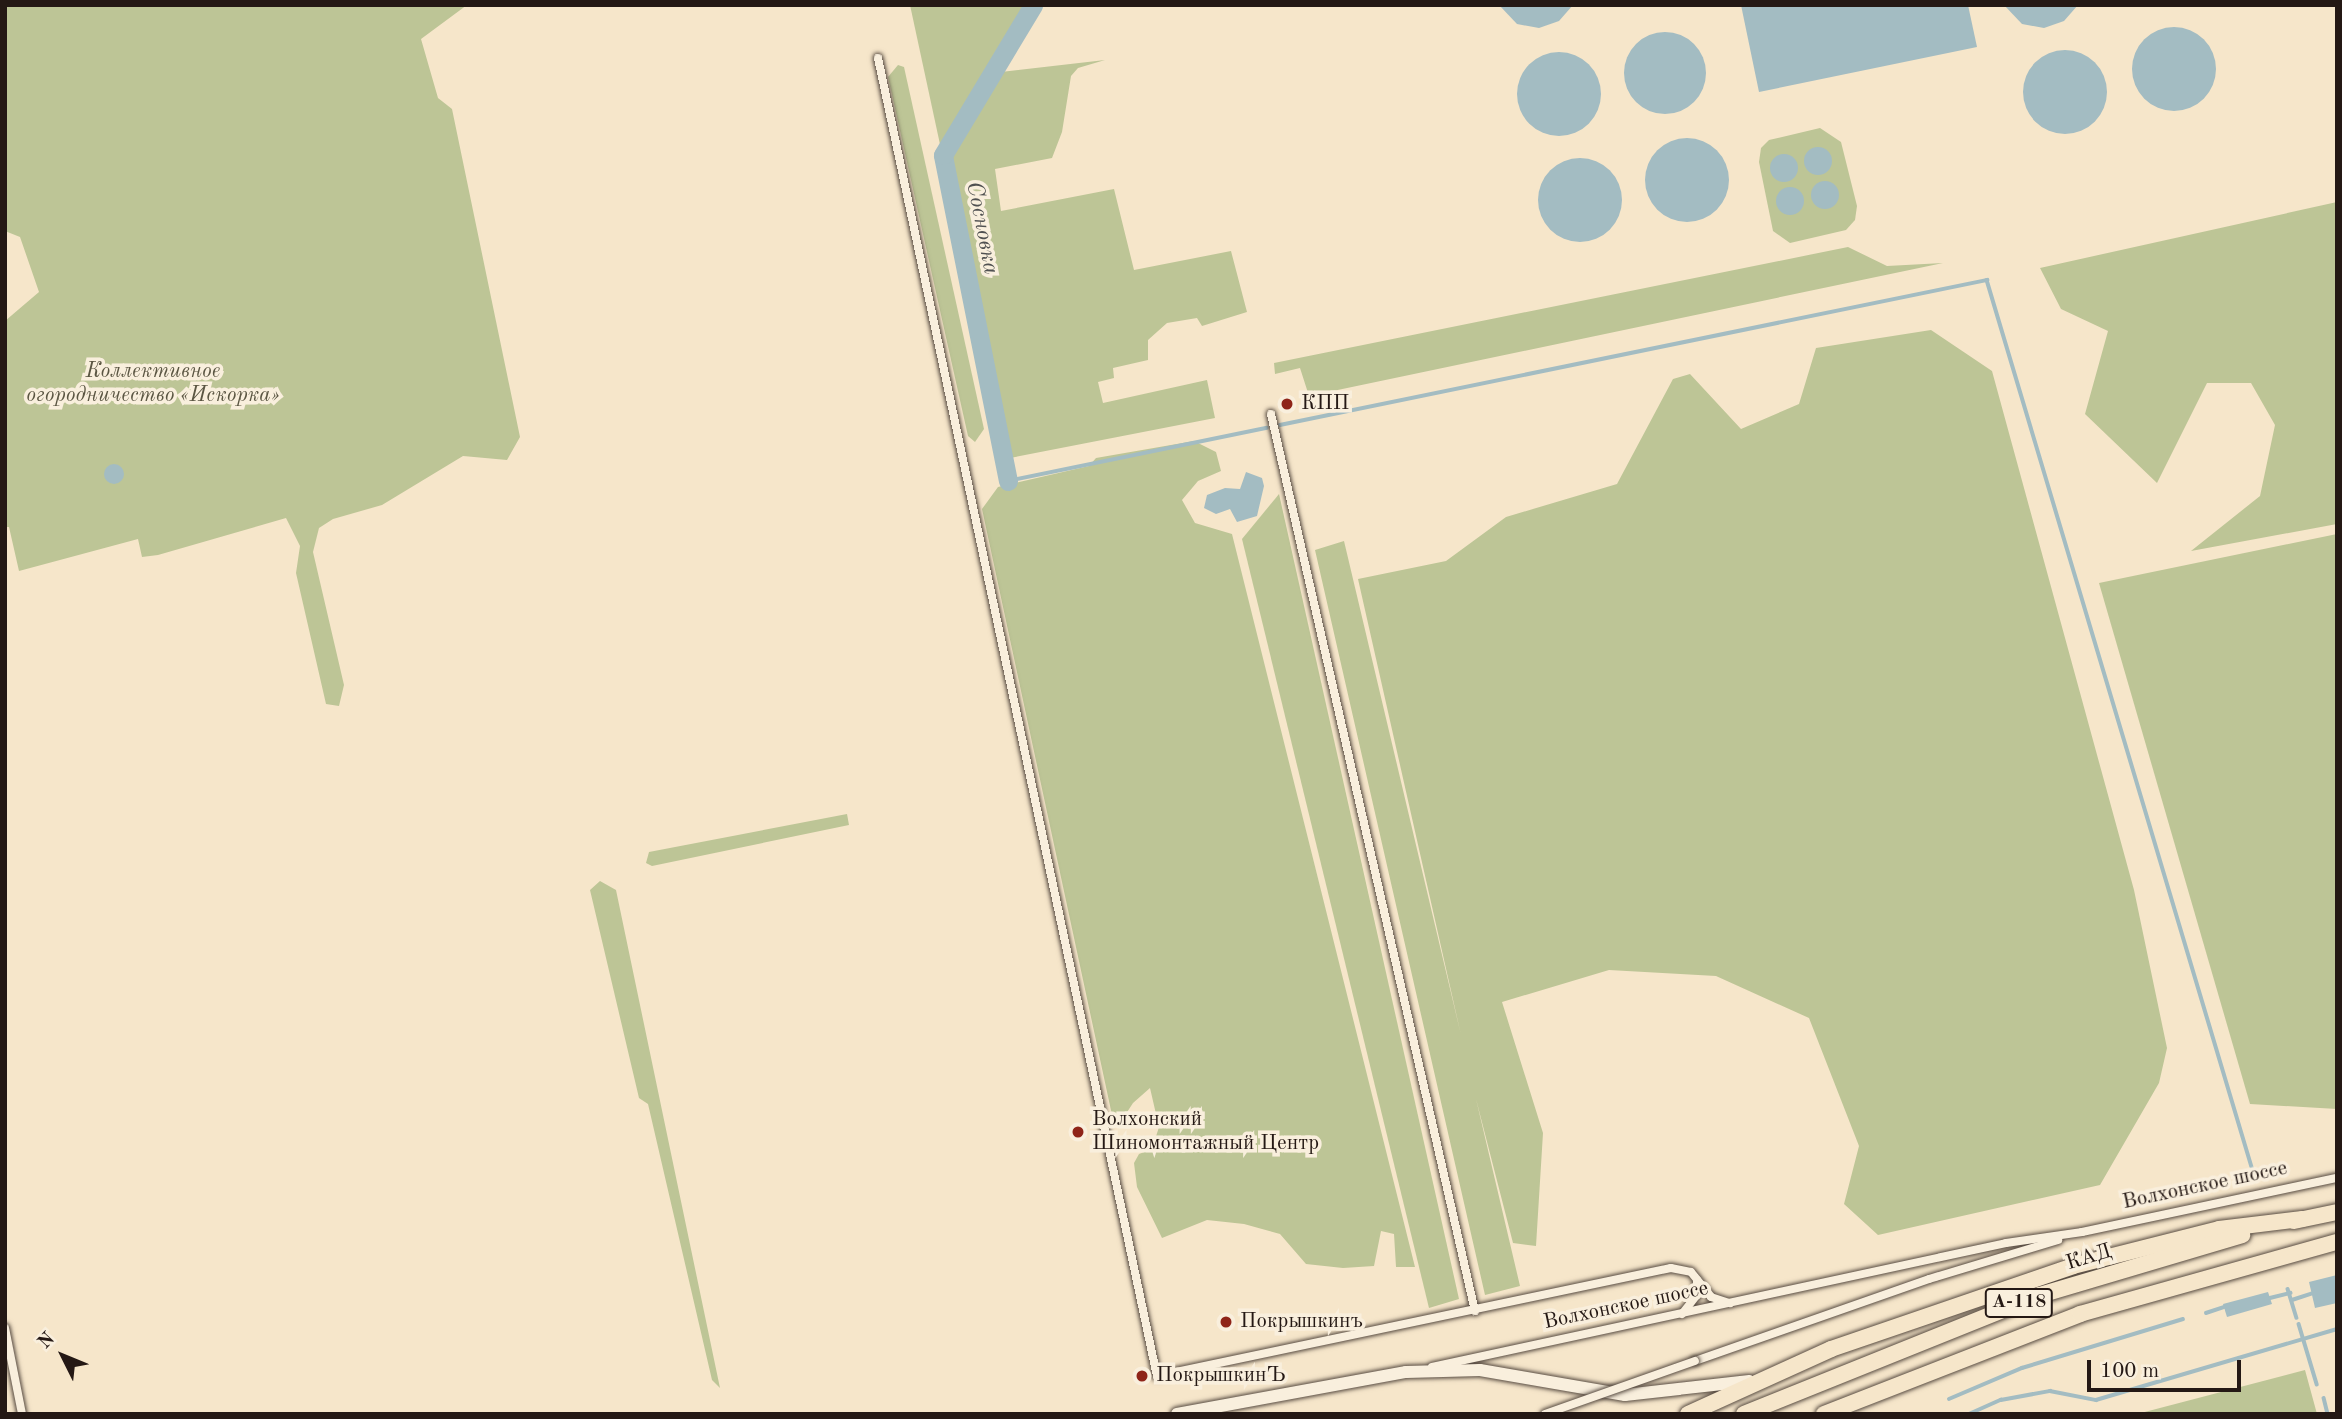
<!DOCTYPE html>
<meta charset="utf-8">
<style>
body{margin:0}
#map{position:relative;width:2342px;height:1419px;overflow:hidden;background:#f6e6ca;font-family:"Old Standard TT",serif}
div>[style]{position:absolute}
.green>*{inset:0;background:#bdc596}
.water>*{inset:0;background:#a3bcc2}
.round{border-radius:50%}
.stream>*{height:3.5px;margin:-1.75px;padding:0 1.75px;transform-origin:1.75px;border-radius:1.75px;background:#a3bcc2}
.river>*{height:19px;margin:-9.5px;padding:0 9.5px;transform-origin:9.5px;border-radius:9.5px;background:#a3bcc2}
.roads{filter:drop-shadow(0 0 2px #584c42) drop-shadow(0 0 2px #584c42)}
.street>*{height:8px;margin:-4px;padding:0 4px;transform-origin:4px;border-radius:4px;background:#f9efdd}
.secondary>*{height:12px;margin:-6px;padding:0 6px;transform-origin:6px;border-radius:6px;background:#f9efdd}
.highway>*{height:16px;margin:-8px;padding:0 8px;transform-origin:8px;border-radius:8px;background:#f6e6ca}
.bridges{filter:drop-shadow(0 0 2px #584c42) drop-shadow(0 0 2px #584c42)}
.street-bridge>*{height:8px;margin:-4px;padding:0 4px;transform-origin:4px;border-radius:4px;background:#f9efdd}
.dots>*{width:19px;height:19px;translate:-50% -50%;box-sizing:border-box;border:4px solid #f9efdd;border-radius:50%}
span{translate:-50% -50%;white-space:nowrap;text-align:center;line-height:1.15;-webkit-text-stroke:7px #f9efdd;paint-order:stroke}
.shield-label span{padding:2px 5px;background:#f9efdd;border:2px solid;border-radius:5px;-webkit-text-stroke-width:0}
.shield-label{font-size:19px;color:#241814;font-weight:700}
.park-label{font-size:21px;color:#5a5542;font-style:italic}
.poi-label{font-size:21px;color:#241814}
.left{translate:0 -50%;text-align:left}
.street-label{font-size:21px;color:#241814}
.water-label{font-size:23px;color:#505151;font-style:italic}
.frame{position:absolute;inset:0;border:7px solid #241814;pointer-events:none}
.north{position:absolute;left:28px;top:1321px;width:70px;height:70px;-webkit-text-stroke:5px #f9efdd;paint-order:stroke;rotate:313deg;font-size:19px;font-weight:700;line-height:28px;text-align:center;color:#241814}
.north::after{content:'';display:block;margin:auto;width:24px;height:32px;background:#241814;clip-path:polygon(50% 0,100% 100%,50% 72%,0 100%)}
.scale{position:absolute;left:2087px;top:1360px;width:154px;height:32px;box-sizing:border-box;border:4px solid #241814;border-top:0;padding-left:9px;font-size:21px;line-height:24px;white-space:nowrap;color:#241814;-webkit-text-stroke:5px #f9efdd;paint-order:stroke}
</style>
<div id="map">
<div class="green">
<div style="clip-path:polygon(5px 5px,467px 5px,421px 39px,438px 98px,452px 109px,520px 437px,507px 460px,463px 456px,382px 505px,333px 519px,319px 528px,313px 552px,344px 685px,339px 706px,326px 704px,296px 573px,300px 546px,286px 518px,158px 555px,142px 557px,138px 539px,19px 571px,9px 527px,5px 527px,5px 321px,39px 292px,20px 237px,5px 231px)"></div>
<div style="clip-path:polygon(910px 5px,1025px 5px,941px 149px)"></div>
<div style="clip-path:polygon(1105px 60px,1078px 68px,1071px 76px,1062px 132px,1052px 158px,995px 169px,1001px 211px,1114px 189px,1134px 270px,1231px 251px,1247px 312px,1202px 326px,1197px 318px,1167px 323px,1148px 340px,1148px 360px,1113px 368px,1114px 378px,1098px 382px,1103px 403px,1207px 380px,1215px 418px,1010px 458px,948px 162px,1001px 72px)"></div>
<div style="clip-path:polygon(898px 65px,904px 67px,984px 429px,975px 442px,968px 436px,888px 77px)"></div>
<div style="clip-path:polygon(1820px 128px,1841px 142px,1857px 206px,1855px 220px,1846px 230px,1790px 243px,1773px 231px,1759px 162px,1761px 148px,1769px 140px)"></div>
<div style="clip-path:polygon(2337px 202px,2337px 524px,2191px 551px,2260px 496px,2275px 425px,2251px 383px,2207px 383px,2157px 483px,2085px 414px,2108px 331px,2061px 309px,2040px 268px)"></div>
<div style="clip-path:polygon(1848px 247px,1887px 266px,1943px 263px,1309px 396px,1300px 368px,1275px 374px,1274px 363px)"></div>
<div style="clip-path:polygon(1931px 330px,1992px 371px,2134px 890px,2167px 1048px,2159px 1083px,2100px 1185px,1878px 1235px,1844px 1204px,1859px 1146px,1809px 1018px,1716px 976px,1609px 970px,1502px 1002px,1543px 1133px,1536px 1246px,1513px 1243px,1476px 1099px,1520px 1286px,1485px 1295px,1315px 550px,1344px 541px,1461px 1035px,1358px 579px,1446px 561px,1506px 517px,1617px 484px,1673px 379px,1690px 374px,1741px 429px,1799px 404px,1816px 348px)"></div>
<div style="clip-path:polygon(1194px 441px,1216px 452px,1221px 471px,1198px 481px,1182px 500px,1195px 523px,1232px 534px,1415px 1267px,1396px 1267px,1394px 1234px,1381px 1231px,1374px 1266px,1343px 1268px,1306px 1264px,1280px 1234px,1244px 1224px,1207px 1220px,1162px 1238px,1137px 1187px,1134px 1163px,1139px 1154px,1152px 1149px,1159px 1127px,1150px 1088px,1133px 1103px,1120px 1123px,1112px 1115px,982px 509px,998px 487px,1089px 466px,1096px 458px)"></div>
<div style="clip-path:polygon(1279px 494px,1459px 1299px,1429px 1308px,1242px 539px)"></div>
<div style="clip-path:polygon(2337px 534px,2337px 1109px,2250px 1104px,2099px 583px)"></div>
<div style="clip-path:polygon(847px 814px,849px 825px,652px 866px,646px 863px,649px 852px)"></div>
<div style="clip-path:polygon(600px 881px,616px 890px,720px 1388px,712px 1380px,648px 1104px,639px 1098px,590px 890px)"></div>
<div style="clip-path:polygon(2305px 1370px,2317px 1414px,2137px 1414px)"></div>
</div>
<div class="water">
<div style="clip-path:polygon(1499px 5px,1573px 5px,1559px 21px,1539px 28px,1517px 24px)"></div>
<div style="clip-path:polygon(1741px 5px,1968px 5px,1977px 47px,1759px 92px)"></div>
<div style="clip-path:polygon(2004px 5px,2078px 5px,2064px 21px,2044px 28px,2022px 24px)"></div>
<div class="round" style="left:2132px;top:27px;width:84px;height:84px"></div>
<div class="round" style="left:1624px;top:32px;width:82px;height:82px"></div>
<div class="round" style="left:2023px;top:50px;width:84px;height:84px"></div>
<div class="round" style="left:1517px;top:52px;width:84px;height:84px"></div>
<div class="round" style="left:1645px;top:138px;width:84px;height:84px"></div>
<div class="round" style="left:1804px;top:147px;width:28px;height:28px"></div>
<div class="round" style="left:1770px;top:154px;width:28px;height:28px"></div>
<div class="round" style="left:1538px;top:158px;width:84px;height:84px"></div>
<div class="round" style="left:1811px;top:181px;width:28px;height:28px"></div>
<div class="round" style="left:1776px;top:187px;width:28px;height:28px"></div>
<div class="round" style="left:104px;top:464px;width:20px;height:20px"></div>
<div style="clip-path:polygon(1246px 472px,1262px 478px,1264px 486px,1257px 516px,1237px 522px,1230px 509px,1216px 514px,1204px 508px,1207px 495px,1225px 488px,1240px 489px)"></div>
<div style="clip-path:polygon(2337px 1275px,2337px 1303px,2315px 1308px,2309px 1282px)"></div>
<div style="clip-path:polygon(2268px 1292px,2272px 1304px,2227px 1317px,2223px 1304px)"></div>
</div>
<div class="stream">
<div style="left:1280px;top:425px;width:722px;rotate:-11.59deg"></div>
<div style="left:1987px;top:280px;width:933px;rotate:73.37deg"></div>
<div style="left:1008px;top:481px;width:264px;rotate:-11.6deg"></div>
<div style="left:2288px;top:1289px;width:30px;rotate:73deg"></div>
<div style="left:2270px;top:1298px;width:21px;rotate:-14deg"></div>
<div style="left:2292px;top:1300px;width:20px;rotate:-18deg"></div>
<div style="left:2206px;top:1313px;width:19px;rotate:-18deg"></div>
<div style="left:2299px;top:1324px;width:63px;rotate:73.3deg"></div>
<div style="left:2324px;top:1398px;width:16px;rotate:76deg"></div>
<div style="left:1949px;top:1399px;width:79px;rotate:-23deg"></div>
<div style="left:2022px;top:1368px;width:168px;rotate:-16.9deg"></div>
<div style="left:1969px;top:1414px;width:35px;rotate:-24deg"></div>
<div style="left:2001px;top:1400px;width:50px;rotate:-10.4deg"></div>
<div style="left:2050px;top:1391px;width:47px;rotate:11.1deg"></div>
<div style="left:2096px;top:1400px;width:251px;rotate:-16.4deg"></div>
</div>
<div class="river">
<div style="left:1008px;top:481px;width:332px;rotate:-101.3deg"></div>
<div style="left:943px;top:155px;width:175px;rotate:-59deg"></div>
</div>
<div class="roads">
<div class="street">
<div style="left:878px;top:58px;width:1347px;rotate:78.05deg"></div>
<div style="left:1157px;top:1376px;width:525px;rotate:-11.87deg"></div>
<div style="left:1671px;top:1268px;width:20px;rotate:11deg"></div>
<div style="left:1691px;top:1272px;width:32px;rotate:51deg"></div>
<div style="left:1711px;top:1297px;width:20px;rotate:18deg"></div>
<div style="left:1271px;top:414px;width:920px;rotate:77.19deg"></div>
<div style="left:1682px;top:1314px;width:24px;rotate:-52deg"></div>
<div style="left:1697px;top:1295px;width:15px;rotate:-90deg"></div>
<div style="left:5px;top:1328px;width:88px;rotate:78.8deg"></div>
<div style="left:1695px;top:1361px;width:248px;rotate:-19.3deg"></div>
<div style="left:1929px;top:1279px;width:135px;rotate:-16.8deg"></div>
<div style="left:1432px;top:1367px;width:587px;rotate:-12.19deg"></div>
<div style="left:2006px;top:1243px;width:77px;rotate:-8.2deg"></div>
<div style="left:2082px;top:1232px;width:261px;rotate:-12deg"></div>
</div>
<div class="secondary">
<div style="left:1177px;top:1414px;width:233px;rotate:-10.4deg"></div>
<div style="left:1406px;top:1372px;width:74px;rotate:-1.5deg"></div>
<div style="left:1480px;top:1370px;width:147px;rotate:9.8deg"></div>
<div style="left:1625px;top:1395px;width:125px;rotate:-6.4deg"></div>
</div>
<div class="highway">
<div style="left:2294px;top:1221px;width:44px;rotate:-11.8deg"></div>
<div style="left:1688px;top:1414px;width:157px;rotate:-24.4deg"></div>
<div style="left:1831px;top:1349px;width:256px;rotate:-18.9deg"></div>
<div style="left:2073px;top:1266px;width:151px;rotate:-14.2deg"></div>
<div style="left:2219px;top:1229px;width:84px;rotate:-6.9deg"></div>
<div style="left:1744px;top:1414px;width:319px;rotate:-21.9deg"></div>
<div style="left:2040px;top:1295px;width:211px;rotate:-16.5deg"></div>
<div style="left:1824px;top:1414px;width:275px;rotate:-21.3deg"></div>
<div style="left:2080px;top:1314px;width:267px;rotate:-15.7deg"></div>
</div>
</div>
<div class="bridges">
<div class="street-bridge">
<div style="left:1545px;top:1414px;width:159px;rotate:-19.5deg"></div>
</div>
</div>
<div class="dots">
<div style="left:1287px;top:404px;background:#8f2418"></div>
<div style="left:1078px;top:1132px;background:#8f2418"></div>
<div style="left:1226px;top:1322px;background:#8f2418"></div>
<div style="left:1142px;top:1376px;background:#8f2418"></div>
</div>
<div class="shield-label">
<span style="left:2019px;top:1303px">А-118</span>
</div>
<div class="park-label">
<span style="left:153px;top:384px">Коллективное<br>огородничество «Искорка»</span>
</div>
<div class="poi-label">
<span class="left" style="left:1301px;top:404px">КПП</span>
<span class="left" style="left:1092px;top:1132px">Волхонский<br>Шиномонтажный Центр</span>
<span class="left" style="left:1240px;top:1322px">Покрышкинъ</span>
<span class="left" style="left:1156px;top:1376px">ПокрышкинЪ</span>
</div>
<div class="street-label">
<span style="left:2205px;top:1186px;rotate:-12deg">Волхонское шоссе</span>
<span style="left:2089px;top:1258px;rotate:-17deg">КАД</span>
<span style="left:1626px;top:1306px;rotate:-12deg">Волхонское шоссе</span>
</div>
<div class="water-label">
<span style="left:982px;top:228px;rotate:79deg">Сосновка</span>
</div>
<div class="frame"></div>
<div class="north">N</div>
<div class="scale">100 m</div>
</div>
